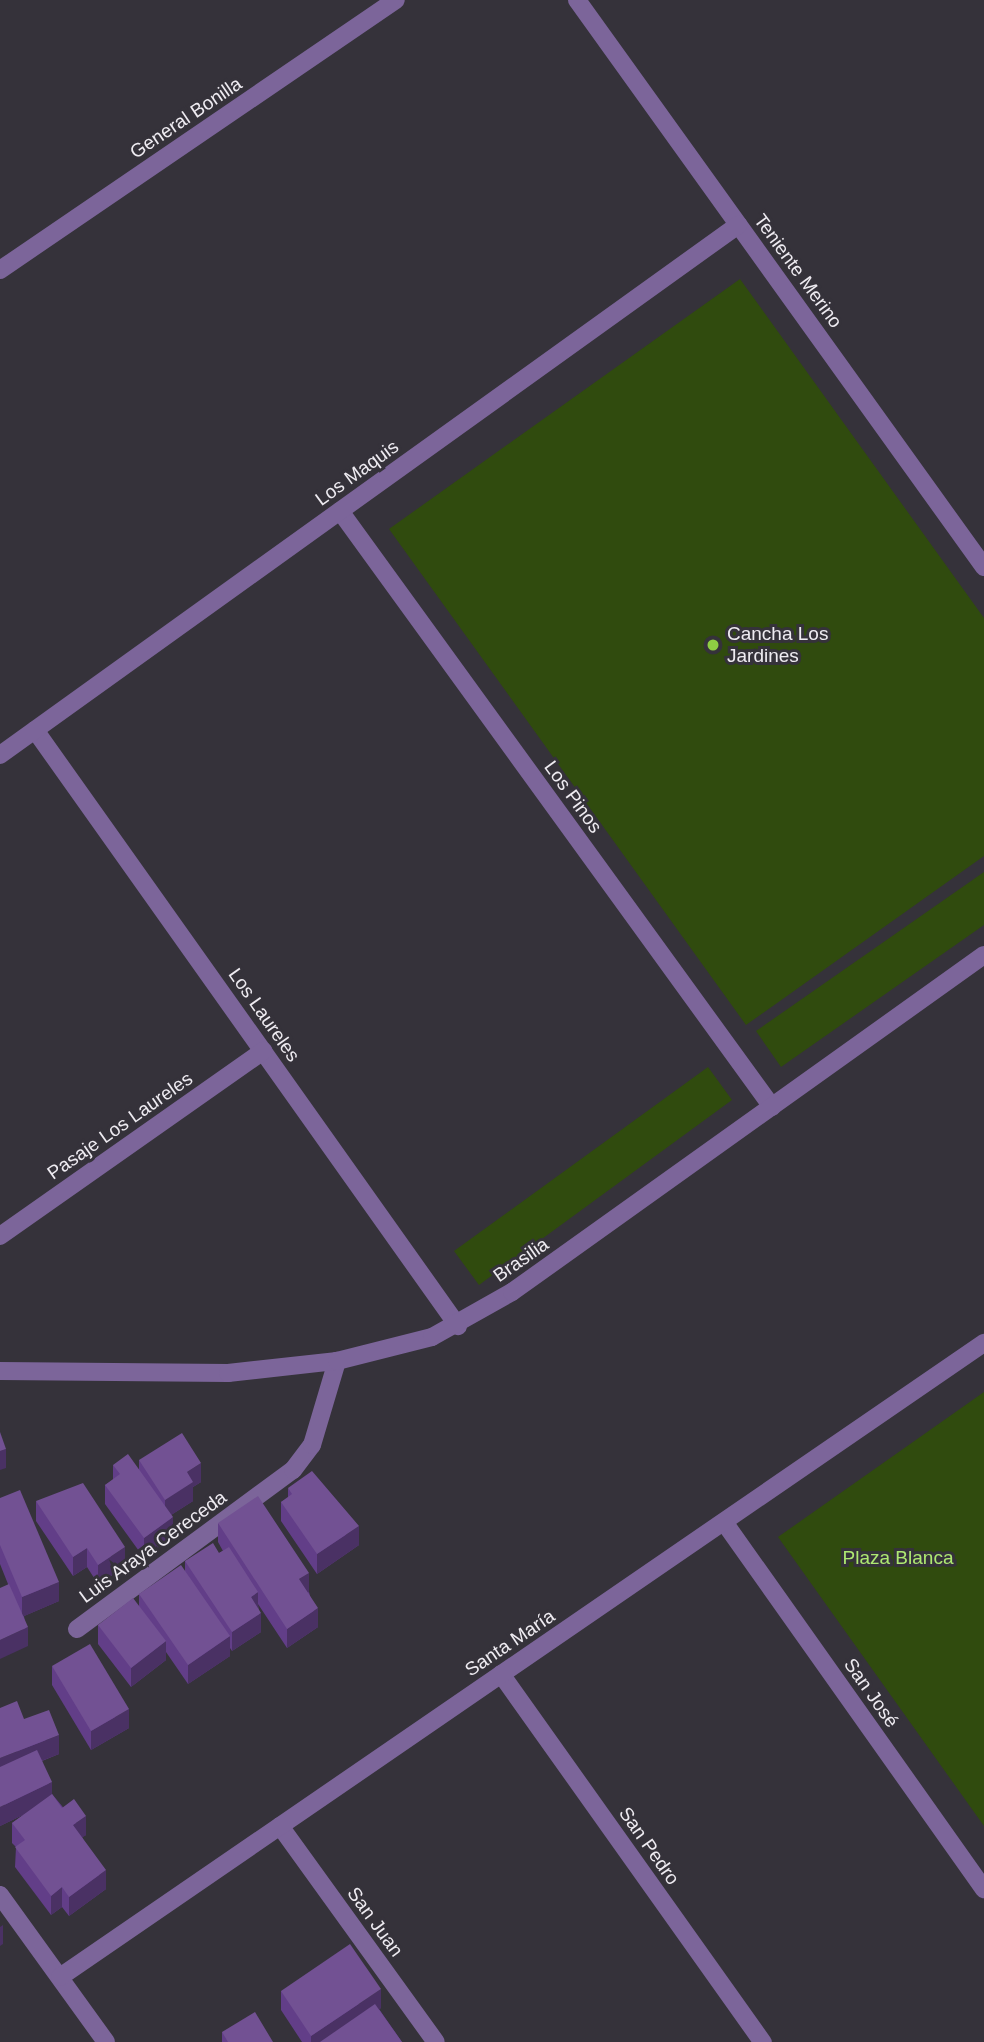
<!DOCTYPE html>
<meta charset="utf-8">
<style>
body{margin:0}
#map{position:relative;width:984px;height:2042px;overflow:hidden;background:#35323a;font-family:Helvetica,sans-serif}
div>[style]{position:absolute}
.green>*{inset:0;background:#304b0e}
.minor>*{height:18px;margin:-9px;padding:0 9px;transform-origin:9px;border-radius:9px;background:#7c659a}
.tertiary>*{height:18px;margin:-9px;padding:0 9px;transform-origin:9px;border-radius:9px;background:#7c659a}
.wall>*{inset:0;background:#623e88}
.shaded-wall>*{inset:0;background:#4a3164}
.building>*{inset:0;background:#725193}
.dots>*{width:19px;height:19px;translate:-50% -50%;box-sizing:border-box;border:4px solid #35323a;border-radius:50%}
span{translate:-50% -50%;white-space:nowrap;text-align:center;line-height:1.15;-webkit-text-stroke:6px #35323a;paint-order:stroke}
.street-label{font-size:19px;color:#eeebf1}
.poi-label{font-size:19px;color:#eeebf1}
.left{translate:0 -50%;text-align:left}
.park-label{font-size:19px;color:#aee872}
</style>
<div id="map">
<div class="green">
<div style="clip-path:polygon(740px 279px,984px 618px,984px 856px,746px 1025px,389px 529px)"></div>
<div style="clip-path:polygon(984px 872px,984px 925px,781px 1067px,756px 1031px)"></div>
<div style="clip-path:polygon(708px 1067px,732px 1100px,479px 1285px,454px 1251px)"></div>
<div style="clip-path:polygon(984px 1392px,984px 1826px,778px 1537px)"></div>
</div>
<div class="minor">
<div style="left:577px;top:0;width:698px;rotate:54.33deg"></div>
<div style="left:0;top:270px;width:479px;rotate:-34.3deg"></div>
<div style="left:340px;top:511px;width:736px;rotate:54.06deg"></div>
<div style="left:35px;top:730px;width:731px;rotate:54.64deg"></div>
<div style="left:0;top:755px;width:909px;rotate:-35.68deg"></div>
<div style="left:0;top:1236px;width:322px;rotate:-35.1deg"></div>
<div style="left:724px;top:1522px;width:450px;rotate:54.7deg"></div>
<div style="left:77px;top:1629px;width:268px;rotate:-36.4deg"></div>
<div style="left:293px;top:1470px;width:31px;rotate:-53deg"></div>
<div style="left:312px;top:1445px;width:88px;rotate:-73.4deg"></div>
<div style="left:501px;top:1674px;width:452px;rotate:54.6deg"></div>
<div style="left:280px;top:1826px;width:266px;rotate:54.2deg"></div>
<div style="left:0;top:1895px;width:181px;rotate:54.2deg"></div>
<div style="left:60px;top:1977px;width:1121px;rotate:-34.46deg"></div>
</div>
<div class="tertiary">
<div style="left:0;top:1371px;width:228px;rotate:0.5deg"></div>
<div style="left:228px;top:1373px;width:110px;rotate:-6.3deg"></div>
<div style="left:337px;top:1361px;width:98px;rotate:-14.2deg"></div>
<div style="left:432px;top:1337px;width:92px;rotate:-29.4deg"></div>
<div style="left:512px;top:1292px;width:580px;rotate:-35.53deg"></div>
</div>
<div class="wall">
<div style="clip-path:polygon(139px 1460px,201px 1482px,193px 1487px,193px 1501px,171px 1515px,173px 1536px,144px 1558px,105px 1504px,105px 1485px,113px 1480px,113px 1465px,139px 1469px)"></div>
<div style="clip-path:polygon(288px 1488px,359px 1545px,317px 1574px,281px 1521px,281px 1502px,288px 1498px)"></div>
<div style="clip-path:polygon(0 1498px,59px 1601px,24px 1616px,28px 1646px,8px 1584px,0 1564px)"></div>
<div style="clip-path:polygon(36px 1501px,125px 1567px,98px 1584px,87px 1567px,73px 1576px,36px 1521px)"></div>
<div style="clip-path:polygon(218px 1523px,309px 1592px,318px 1627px,287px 1648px,258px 1604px,261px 1632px,232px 1651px,230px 1648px,230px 1656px,188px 1684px,166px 1652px,166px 1660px,131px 1687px,98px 1644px,98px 1625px,139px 1606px,139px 1594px,185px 1572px,185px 1561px,219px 1553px,223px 1551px,218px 1542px)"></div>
<div style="clip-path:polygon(52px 1666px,129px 1728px,91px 1750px,52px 1685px)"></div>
<div style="clip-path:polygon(24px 1719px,59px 1754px,42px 1761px,52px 1794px,86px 1835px,82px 1837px,106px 1889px,69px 1916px,62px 1907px,51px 1915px,15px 1867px,16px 1847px,12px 1843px,12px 1823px,25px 1814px,0 1826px)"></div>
<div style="clip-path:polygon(281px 1991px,381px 2008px,379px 2009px,402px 2042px,302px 2042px,281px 2010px)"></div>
<div style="clip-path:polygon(222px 2032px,273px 2042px,222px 2042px)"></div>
</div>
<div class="shaded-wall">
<div style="clip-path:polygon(6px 1449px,6px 1468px,0 1470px,0 1451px)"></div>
<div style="clip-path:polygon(201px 1463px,201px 1482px,193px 1487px,193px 1501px,165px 1519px,165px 1500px,187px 1472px)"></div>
<div style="clip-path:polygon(173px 1517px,173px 1536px,144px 1558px,144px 1538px)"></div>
<div style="clip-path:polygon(359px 1526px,359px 1545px,317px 1574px,317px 1554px)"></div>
<div style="clip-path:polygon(125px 1547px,125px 1567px,98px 1584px,98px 1565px)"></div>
<div style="clip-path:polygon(87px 1548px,87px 1567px,73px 1576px,73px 1557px)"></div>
<div style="clip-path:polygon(309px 1573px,309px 1592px,299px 1598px,299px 1579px)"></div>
<div style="clip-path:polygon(59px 1582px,59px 1601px,22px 1617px,22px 1597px)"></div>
<div style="clip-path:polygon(258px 1592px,258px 1611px,251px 1597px)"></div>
<div style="clip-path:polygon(318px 1608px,318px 1627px,287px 1648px,287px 1629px)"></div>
<div style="clip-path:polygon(261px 1613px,261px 1632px,232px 1651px,232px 1632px)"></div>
<div style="clip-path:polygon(28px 1627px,28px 1646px,0 1659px,0 1640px)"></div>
<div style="clip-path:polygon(230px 1636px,230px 1656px,188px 1684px,188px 1665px)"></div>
<div style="clip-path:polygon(166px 1641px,166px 1660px,131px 1687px,131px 1668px)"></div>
<div style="clip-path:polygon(129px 1709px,129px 1728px,91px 1750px,91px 1731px)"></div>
<div style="clip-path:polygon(59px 1735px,59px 1754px,0 1777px,0 1758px)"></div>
<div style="clip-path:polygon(52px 1782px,52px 1801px,0 1826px,0 1807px)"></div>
<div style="clip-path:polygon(86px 1816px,86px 1835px,73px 1844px,73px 1825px)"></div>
<div style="clip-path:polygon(106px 1870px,106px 1889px,69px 1916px,69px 1897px)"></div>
<div style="clip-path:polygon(62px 1887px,62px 1907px,51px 1915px,51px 1896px)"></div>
<div style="clip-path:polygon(3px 1925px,3px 1944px,0 1946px,0 1927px)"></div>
<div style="clip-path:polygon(381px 1989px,381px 2008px,331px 2042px,311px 2042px,311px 2036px)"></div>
</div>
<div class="building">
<div style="clip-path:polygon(0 1432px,6px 1449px,0 1451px)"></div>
<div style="clip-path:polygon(182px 1433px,201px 1463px,187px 1472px,193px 1482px,165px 1500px,139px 1460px)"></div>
<div style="clip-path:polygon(128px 1454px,173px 1517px,144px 1538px,105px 1485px,120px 1474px,113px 1465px)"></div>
<div style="clip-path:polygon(312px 1471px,359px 1526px,317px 1554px,281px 1502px,292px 1494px,288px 1488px)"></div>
<div style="clip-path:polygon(83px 1483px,125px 1547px,98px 1565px,87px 1548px,73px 1557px,36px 1501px)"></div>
<div style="clip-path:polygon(20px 1490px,59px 1582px,22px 1597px,0 1545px,0 1498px)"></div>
<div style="clip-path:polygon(258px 1496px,309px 1573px,299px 1579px,318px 1608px,287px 1629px,218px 1523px)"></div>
<div style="clip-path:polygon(213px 1543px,219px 1553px,229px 1547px,258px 1592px,251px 1597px,261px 1613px,232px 1632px,185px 1561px)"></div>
<div style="clip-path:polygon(181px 1565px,230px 1636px,188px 1665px,139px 1594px)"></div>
<div style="clip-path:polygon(9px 1584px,28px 1627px,0 1640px,0 1588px)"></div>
<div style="clip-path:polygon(133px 1598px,166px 1641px,131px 1668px,98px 1625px)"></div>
<div style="clip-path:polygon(90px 1644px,129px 1709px,91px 1731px,52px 1666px)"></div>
<div style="clip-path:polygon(17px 1701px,24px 1719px,49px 1710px,59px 1735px,0 1758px,0 1708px)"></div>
<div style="clip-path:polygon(37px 1750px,52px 1782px,0 1807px,0 1767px)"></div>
<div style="clip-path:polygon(52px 1794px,62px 1808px,74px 1799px,86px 1816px,73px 1825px,106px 1870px,69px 1897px,62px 1887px,51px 1896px,15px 1847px,25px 1840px,12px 1823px)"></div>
<div style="clip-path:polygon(350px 1944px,381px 1989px,311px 2036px,281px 1991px)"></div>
<div style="clip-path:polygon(375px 2004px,402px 2042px,320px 2042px)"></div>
<div style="clip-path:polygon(255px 2012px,273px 2042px,228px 2042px,222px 2032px)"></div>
</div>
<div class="dots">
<div style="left:713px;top:645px;background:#8ece43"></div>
</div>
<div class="street-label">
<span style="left:186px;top:118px;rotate:-34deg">General Bonilla</span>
<span style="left:798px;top:271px;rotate:54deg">Teniente Merino</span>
<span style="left:357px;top:473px;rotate:-36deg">Los Maquis</span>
<span style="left:573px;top:797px;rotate:54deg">Los Pinos</span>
<span style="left:264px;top:1015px;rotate:55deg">Los Laureles</span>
<span style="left:120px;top:1126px;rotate:-35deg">Pasaje Los Laureles</span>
<span style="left:521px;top:1260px;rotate:-35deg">Brasilia</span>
<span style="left:153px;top:1547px;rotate:-36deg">Luis Araya Cereceda</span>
<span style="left:510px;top:1643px;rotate:-34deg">Santa María</span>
<span style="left:871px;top:1693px;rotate:55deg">San José</span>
<span style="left:649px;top:1846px;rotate:55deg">San Pedro</span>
<span style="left:375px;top:1922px;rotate:54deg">San Juan</span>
</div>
<div class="poi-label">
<span class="left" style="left:727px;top:645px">Cancha Los<br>Jardines</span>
</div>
<div class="park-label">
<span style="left:898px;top:1558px">Plaza Blanca</span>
</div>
</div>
